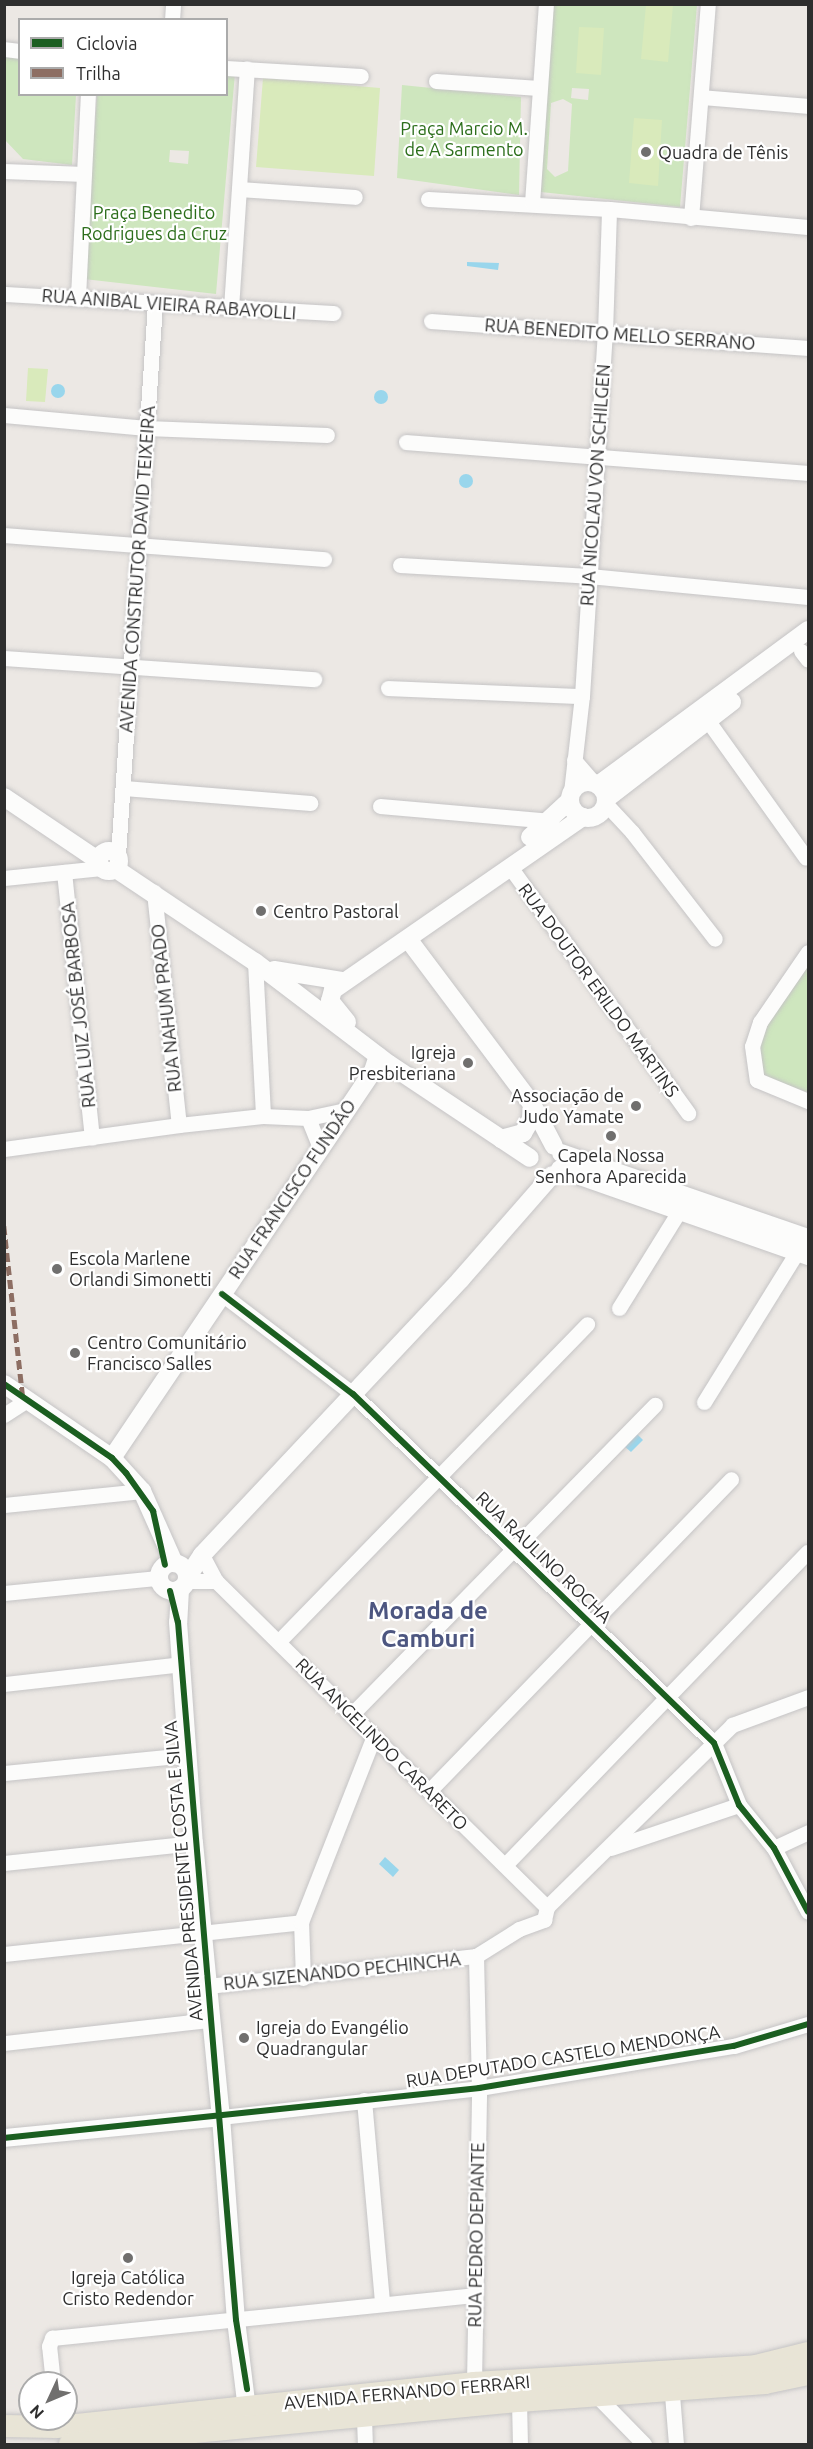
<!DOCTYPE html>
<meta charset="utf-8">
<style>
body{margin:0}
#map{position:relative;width:813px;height:2449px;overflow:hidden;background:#ece8e4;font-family:Ubuntu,sans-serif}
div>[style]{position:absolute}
.green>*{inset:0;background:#cee6be}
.pitch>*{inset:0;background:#d9eabb}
.water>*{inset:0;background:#99d6ec}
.round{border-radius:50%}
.roads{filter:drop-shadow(0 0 2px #c5c4c5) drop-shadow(0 0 2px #c5c4c5)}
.minor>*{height:15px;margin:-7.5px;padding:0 7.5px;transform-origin:7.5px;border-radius:7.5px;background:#fcfcfb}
.tertiary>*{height:18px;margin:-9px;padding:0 9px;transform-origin:9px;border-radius:9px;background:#fcfcfb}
.tertiary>.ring{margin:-9px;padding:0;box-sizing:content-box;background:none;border:18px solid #fcfcfb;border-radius:50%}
.primary>*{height:22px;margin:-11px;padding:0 11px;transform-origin:11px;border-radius:11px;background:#e8e4d6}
.quiet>*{height:4.5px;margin-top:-2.25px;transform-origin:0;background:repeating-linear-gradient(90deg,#8d6e63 0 9px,transparent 0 13.5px)}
.cycleway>*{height:6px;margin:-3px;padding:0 3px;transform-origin:3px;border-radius:3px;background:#1b5e20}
.dots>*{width:16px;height:16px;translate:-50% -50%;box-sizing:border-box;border:3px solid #fff;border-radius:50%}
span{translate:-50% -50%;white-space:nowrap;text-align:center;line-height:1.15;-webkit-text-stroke:4.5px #fff;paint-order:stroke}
.park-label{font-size:18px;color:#2c6e1b}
.poi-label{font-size:18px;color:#2e2e2e}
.left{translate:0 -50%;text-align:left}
.right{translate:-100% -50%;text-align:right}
.street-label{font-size:18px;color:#2e2e2e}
.district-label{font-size:24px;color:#4d5680;font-weight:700}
.frame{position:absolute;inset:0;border:6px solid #2e2e2e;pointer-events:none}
.legend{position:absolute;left:18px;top:18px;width:210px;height:78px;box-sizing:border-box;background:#fff;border:2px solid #ababab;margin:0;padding:8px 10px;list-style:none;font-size:18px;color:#2e2e2e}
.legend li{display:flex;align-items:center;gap:12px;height:30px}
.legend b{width:30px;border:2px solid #ababab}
.north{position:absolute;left:18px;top:2371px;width:60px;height:60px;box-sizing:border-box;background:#fff;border:2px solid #ababab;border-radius:50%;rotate:226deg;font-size:16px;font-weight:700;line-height:24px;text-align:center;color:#2e2e2e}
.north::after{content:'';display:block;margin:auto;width:21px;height:27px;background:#706f6e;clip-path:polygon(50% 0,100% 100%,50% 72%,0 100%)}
</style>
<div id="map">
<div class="green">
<div style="clip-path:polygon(evenodd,553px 5px,697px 5px,680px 207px,541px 192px,553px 5px,572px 88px,589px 89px,588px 100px,571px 98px,572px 88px,553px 5px,563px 99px,572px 104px,568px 171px,555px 177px,547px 169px,551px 103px,563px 99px)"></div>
<div style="clip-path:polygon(4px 56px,19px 58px,20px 94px,76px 95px,72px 165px,23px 159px,5px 140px)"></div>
<div style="clip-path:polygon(evenodd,227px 73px,235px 73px,216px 294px,84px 279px,97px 95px,226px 94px,227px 73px,170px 150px,189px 151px,188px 164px,169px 162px,170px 150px)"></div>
<div style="clip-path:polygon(402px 85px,521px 97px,519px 195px,397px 178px)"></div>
<div style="clip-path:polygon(808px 960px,808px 1092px,758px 1078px,756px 1042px)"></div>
</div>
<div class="pitch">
<div style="clip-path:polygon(646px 5px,673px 5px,668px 62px,641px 59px)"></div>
<div style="clip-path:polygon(579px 27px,604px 28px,601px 75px,576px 73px)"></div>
<div style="clip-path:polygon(263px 78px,380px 88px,374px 176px,256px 167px)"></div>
<div style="clip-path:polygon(634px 118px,662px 120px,658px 186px,629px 183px)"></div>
<div style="clip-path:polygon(28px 368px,48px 369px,45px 402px,26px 401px)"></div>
</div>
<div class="water">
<div style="clip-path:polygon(467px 262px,499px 263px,498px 270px,467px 266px)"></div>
<div class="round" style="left:51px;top:384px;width:14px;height:14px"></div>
<div class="round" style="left:374px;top:390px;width:14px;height:14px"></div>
<div class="round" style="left:459px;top:474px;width:14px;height:14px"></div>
<div style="clip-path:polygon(637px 1434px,643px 1440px,631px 1452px,624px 1446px)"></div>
<div style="clip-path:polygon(385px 1857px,399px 1870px,393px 1877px,379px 1864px)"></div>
</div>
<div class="roads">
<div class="minor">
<div style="left:172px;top:20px;width:16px;rotate:-86deg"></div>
<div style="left:4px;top:49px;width:16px;rotate:7deg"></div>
<div style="left:226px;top:68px;width:135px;rotate:3.4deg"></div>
<div style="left:436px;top:81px;width:103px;rotate:3.9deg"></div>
<div style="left:701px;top:97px;width:107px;rotate:4.8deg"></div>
<div style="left:4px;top:171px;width:80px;rotate:2.1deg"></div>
<div style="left:239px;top:189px;width:116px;rotate:3.9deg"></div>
<div style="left:428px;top:199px;width:181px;rotate:3.2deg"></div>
<div style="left:609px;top:209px;width:200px;rotate:5.2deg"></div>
<div style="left:532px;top:203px;width:199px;rotate:-86deg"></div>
<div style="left:691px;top:218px;width:215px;rotate:-85.5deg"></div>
<div style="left:4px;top:294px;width:330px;rotate:3.3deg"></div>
<div style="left:78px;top:297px;width:203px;rotate:-87.2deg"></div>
<div style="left:231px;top:308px;width:240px;rotate:-86.2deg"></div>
<div style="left:431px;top:321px;width:378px;rotate:4.1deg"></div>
<div style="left:4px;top:415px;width:143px;rotate:5.2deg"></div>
<div style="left:146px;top:428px;width:181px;rotate:2.2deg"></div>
<div style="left:406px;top:442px;width:403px;rotate:4.4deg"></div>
<div style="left:4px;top:535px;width:321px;rotate:4.3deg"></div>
<div style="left:400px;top:565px;width:189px;rotate:3.3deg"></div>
<div style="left:589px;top:576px;width:220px;rotate:5.5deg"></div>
<div style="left:801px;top:651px;width:11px;rotate:52deg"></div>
<div style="left:4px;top:658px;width:311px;rotate:3.9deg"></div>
<div style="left:388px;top:688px;width:194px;rotate:2.4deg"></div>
<div style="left:708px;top:721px;width:168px;rotate:54.4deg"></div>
<div style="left:574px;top:760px;width:29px;rotate:49deg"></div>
<div style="left:124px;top:788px;width:187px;rotate:4.6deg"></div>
<div style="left:571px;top:792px;width:97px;rotate:-83.5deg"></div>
<div style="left:582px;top:696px;width:365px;rotate:-86.4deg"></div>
<div style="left:605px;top:332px;width:123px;rotate:-88.1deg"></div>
<div style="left:605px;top:803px;width:40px;rotate:47deg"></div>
<div style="left:632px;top:832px;width:135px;rotate:52.2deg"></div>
<div style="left:380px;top:806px;width:172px;rotate:5deg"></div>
<div style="left:118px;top:855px;width:552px;rotate:-86.16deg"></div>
<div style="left:510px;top:867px;width:304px;rotate:54.1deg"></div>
<div style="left:64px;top:872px;width:267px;rotate:84deg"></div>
<div style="left:4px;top:878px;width:98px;rotate:-5.9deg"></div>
<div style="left:154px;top:892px;width:234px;rotate:83.9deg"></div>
<div style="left:808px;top:952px;width:85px;rotate:124.4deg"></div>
<div style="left:760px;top:1022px;width:25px;rotate:108deg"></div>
<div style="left:752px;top:1046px;width:34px;rotate:82deg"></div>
<div style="left:757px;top:1080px;width:55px;rotate:22.4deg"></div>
<div style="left:255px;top:962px;width:154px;rotate:87deg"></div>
<div style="left:308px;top:1118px;width:31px;rotate:68deg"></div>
<div style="left:4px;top:1149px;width:177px;rotate:-7.8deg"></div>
<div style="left:179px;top:1125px;width:84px;rotate:-6.1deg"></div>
<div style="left:263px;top:1116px;width:45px;rotate:2.5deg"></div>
<div style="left:308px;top:1118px;width:38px;rotate:-12deg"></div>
<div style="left:222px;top:1294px;width:165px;rotate:37.4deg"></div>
<div style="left:353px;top:1394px;width:502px;rotate:44.03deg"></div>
<div style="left:714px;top:1743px;width:67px;rotate:68deg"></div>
<div style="left:739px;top:1805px;width:55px;rotate:50.9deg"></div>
<div style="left:774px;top:1848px;width:72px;rotate:62deg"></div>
<div style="left:619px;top:1308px;width:123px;rotate:-58.2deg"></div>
<div style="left:704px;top:1402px;width:186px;rotate:-58.2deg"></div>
<div style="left:4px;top:1415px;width:27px;rotate:-33deg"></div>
<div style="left:4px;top:1505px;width:139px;rotate:-5.8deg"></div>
<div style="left:202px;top:1555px;width:30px;rotate:62deg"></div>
<div style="left:216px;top:1581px;width:465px;rotate:44.6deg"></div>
<div style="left:186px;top:1581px;width:30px"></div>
<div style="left:4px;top:1593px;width:155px;rotate:-5.6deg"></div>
<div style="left:279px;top:1641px;width:442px;rotate:-45.8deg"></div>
<div style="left:4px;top:1684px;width:179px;rotate:-6.4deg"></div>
<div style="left:352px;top:1714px;width:433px;rotate:-45.6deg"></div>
<div style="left:4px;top:1773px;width:184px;rotate:-5.6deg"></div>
<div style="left:429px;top:1791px;width:434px;rotate:-45.9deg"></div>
<div style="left:611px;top:1848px;width:135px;rotate:-18.6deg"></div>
<div style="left:774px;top:1848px;width:38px;rotate:-25deg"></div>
<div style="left:4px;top:1863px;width:191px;rotate:-6deg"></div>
<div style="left:505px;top:1865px;width:435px;rotate:-46deg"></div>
<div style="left:4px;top:1954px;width:299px;rotate:-6.1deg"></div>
<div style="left:303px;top:1978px;width:56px;rotate:-92deg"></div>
<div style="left:301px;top:1922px;width:198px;rotate:-68.6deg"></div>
<div style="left:208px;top:1986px;width:270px;rotate:-6.4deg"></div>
<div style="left:476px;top:1956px;width:51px;rotate:-32.1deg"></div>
<div style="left:519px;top:1929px;width:27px;rotate:-20deg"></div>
<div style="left:544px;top:1920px;width:13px;rotate:-77deg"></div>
<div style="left:547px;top:1907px;width:260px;rotate:-44.5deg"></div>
<div style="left:732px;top:1725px;width:81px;rotate:-20.2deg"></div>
<div style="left:4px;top:2043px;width:207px;rotate:-6.4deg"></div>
<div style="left:364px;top:2100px;width:204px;rotate:84.9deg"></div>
<div style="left:221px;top:2117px;width:260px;rotate:-6.4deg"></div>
<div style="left:479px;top:2088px;width:258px;rotate:-9.4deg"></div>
<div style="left:734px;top:2046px;width:77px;rotate:-16.6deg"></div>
<div style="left:671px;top:2382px;width:62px;rotate:85.4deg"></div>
<div style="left:53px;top:2383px;width:37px;rotate:-96deg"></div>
<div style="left:49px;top:2346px;width:9px;rotate:-69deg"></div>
<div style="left:52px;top:2338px;width:424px;rotate:-5.8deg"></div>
<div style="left:474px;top:2383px;width:295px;rotate:-89deg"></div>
<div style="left:479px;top:2088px;width:132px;rotate:-91.3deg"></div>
<div style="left:595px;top:2394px;width:70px;rotate:45.6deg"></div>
<div style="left:519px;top:2401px;width:43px;rotate:88.7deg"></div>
<div style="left:364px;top:2418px;width:26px;rotate:88deg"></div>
</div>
<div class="tertiary">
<div class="ring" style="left:570px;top:782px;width:18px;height:18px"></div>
<div style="left:598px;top:785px;width:261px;rotate:-36.4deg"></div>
<div style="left:4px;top:797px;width:115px;rotate:34deg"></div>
<div style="left:606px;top:799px;width:159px;rotate:-37.6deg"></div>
<div style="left:530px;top:837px;width:53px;rotate:-42.7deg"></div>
<div class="ring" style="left:99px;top:851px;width:2px;height:2px"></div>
<div style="left:116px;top:869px;width:167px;rotate:33.8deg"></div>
<div style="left:255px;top:962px;width:168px;rotate:37.3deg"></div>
<div style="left:389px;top:1064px;width:169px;rotate:33.7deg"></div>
<div style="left:408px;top:939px;width:206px;rotate:53.1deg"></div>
<div style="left:532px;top:1104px;width:47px;rotate:62.4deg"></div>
<div style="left:274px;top:970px;width:70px;rotate:9.1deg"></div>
<div style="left:347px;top:1022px;width:27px;rotate:-129deg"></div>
<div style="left:330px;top:1001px;width:11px;rotate:-75deg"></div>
<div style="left:333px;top:990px;width:304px;rotate:-34.7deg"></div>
<div style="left:501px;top:1139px;width:23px;rotate:-15deg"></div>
<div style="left:523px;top:1133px;width:16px;rotate:-60deg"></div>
<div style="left:531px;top:1119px;width:15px;rotate:-86deg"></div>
<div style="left:561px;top:1153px;width:261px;rotate:19deg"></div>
<div style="left:560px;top:1169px;width:263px;rotate:19.3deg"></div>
<div style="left:4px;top:1384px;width:131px;rotate:34.4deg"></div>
<div style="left:112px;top:1458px;width:45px;rotate:47.7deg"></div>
<div style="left:142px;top:1491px;width:79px;rotate:66deg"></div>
<div style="left:112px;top:1458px;width:467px;rotate:-56deg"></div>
<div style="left:373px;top:1071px;width:16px;rotate:-72deg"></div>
<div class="ring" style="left:159px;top:1563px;width:10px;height:10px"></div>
<div style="left:187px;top:1578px;width:27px;rotate:-57deg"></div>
<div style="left:202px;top:1555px;width:378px;rotate:-46.8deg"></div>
<div style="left:461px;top:1279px;width:138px;rotate:-48.8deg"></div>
<div style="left:180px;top:1589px;width:33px;rotate:93deg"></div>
<div style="left:178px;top:1622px;width:222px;rotate:85.9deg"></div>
<div style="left:194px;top:1843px;width:275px;rotate:84.4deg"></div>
<div style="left:221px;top:2117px;width:204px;rotate:85.8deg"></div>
<div style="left:236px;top:2320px;width:99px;rotate:83deg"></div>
<div style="left:4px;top:2138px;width:218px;rotate:-5.5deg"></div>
</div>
<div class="primary">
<div style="left:4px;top:2426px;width:53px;rotate:1.1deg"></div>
<div style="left:57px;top:2427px;width:419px;rotate:-6deg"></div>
<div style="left:474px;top:2383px;width:283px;rotate:-3.4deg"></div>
<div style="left:756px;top:2366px;width:54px;rotate:-14deg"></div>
<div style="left:70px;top:2444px;width:451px;rotate:-5.5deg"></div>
<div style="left:519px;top:2401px;width:247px;rotate:-4.2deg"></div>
<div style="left:765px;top:2383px;width:44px;rotate:-11.8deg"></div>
</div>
</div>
<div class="quiet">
<div style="left:4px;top:1226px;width:173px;rotate:83.7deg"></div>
</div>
<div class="cycleway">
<div style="left:222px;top:1294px;width:165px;rotate:37.4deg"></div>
<div style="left:353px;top:1394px;width:502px;rotate:44.03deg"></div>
<div style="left:714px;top:1743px;width:67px;rotate:68deg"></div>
<div style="left:739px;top:1805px;width:55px;rotate:50.9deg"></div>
<div style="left:774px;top:1848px;width:72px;rotate:62deg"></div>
<div style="left:4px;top:1384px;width:131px;rotate:34.4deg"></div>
<div style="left:112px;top:1458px;width:21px;rotate:47deg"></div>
<div style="left:126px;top:1473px;width:47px;rotate:54.6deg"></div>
<div style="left:153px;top:1511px;width:55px;rotate:77.5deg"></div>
<div style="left:170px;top:1591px;width:32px;rotate:76deg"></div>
<div style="left:178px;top:1622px;width:700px;rotate:85.25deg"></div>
<div style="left:236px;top:2320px;width:70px;rotate:80.9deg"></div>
<div style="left:4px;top:2138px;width:478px;rotate:-6deg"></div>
<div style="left:479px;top:2088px;width:258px;rotate:-9.4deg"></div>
<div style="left:734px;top:2046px;width:77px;rotate:-16.6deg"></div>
</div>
<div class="dots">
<div style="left:646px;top:152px;background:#706f6e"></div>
<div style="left:261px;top:911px;background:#706f6e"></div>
<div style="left:468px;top:1063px;background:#706f6e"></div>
<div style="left:636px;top:1106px;background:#706f6e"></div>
<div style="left:611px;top:1136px;background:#706f6e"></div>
<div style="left:57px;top:1269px;background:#706f6e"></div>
<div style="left:75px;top:1353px;background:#706f6e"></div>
<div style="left:244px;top:2038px;background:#706f6e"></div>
<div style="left:128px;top:2258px;background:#706f6e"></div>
</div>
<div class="park-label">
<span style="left:464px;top:139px">Praça Marcio M.<br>de A Sarmento</span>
<span style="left:154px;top:223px">Praça Benedito<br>Rodrigues da Cruz</span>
</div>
<div class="poi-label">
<span class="left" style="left:658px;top:152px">Quadra de Tênis</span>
<span class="left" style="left:273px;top:911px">Centro Pastoral</span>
<span class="right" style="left:456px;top:1063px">Igreja<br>Presbiteriana</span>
<span class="right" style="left:624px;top:1106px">Associação de<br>Judo Yamate</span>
<span style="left:611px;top:1166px">Capela Nossa<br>Senhora Aparecida</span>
<span class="left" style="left:69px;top:1269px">Escola Marlene<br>Orlandi Simonetti</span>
<span class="left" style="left:87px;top:1353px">Centro Comunitário<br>Francisco Salles</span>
<span class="left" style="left:256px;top:2038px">Igreja do Evangélio<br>Quadrangular</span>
<span style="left:128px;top:2288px">Igreja Católica<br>Cristo Redendor</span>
</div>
<div class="street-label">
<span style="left:169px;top:304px;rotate:4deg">RUA ANIBAL VIEIRA RABAYOLLI</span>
<span style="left:620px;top:334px;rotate:4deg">RUA BENEDITO MELLO SERRANO</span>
<span style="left:595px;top:485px;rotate:-86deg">RUA NICOLAU VON SCHILGEN</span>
<span style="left:137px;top:569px;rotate:-86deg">AVENIDA CONSTRUTOR DAVID TEIXEIRA</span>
<span style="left:599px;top:990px;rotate:54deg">RUA DOUTOR ERILDO MARTINS</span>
<span style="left:78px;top:1005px;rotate:-96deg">RUA LUIZ JOSÉ BARBOSA</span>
<span style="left:166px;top:1008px;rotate:-96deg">RUA NAHUM PRADO</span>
<span style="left:292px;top:1189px;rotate:-56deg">RUA FRANCISCO FUNDÃO</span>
<span style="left:544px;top:1557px;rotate:44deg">RUA RAULINO ROCHA</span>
<span style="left:382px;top:1744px;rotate:45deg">RUA ANGELINDO CARARETO</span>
<span style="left:183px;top:1871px;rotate:-95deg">AVENIDA PRESIDENTE COSTA E SILVA</span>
<span style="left:342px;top:1971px;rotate:-6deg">RUA SIZENANDO PECHINCHA</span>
<span style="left:563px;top:2056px;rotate:-9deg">RUA DEPUTADO CASTELO MENDONÇA</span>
<span style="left:476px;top:2235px;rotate:-89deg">RUA PEDRO DEPIANTE</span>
<span style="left:407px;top:2392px;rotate:-5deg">AVENIDA FERNANDO FERRARI</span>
</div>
<div class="district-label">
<span style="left:428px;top:1625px">Morada de<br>Camburi</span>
</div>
<div class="frame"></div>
<ul class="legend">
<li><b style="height:8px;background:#1b5e20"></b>Ciclovia</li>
<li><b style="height:8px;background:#8d6e63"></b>Trilha</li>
</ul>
<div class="north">N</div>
</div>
